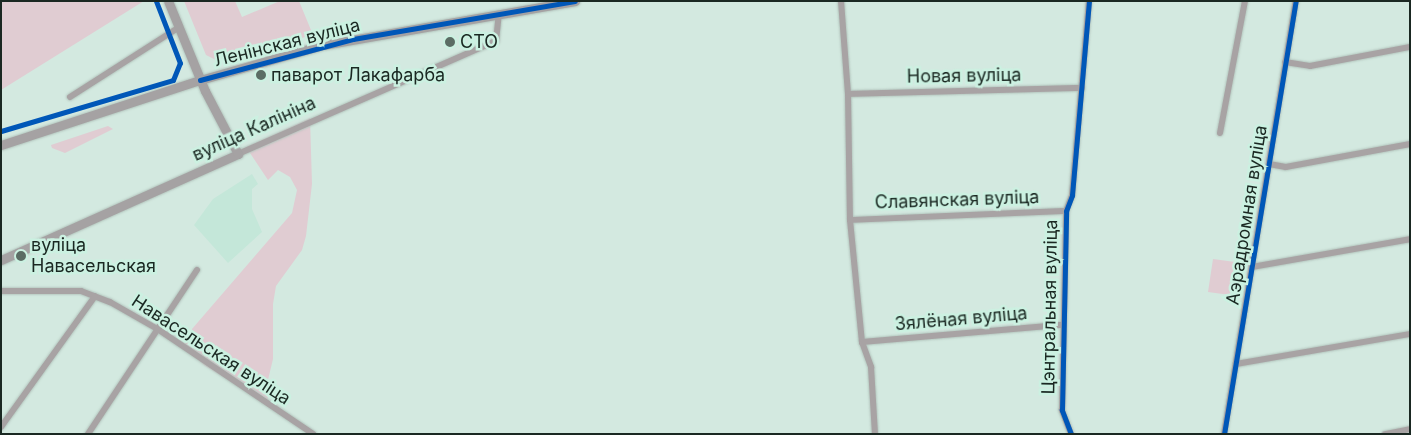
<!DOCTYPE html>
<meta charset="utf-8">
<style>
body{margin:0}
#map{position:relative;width:1411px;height:435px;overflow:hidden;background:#d3e9e0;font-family:Inter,sans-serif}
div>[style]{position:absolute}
.built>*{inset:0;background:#c4e7d9}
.green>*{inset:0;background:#e0ccd2}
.roads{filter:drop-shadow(0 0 1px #b3c5bd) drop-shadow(0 0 1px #b3c5bd)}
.street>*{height:6px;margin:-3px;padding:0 3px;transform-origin:3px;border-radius:3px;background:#a8a3a4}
.secondary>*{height:9px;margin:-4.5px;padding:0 4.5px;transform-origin:4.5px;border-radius:4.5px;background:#a5a2a3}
.cycleway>*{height:5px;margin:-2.5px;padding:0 2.5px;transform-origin:2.5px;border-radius:2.5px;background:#0057b8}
.dots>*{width:14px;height:14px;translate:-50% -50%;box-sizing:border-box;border:2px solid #cbf1e1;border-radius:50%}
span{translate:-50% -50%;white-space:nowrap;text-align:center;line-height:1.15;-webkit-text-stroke:5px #cbf1e1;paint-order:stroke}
.poi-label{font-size:18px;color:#1a2822}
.left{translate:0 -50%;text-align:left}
.street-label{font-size:18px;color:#1a2822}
.frame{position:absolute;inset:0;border:2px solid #1a2822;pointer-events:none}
</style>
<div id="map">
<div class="built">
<div style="clip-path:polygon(252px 174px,258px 184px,252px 189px,252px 209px,262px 232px,228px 263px,194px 225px,213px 199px)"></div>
</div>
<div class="green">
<div style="clip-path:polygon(1px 1px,144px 1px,1px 90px)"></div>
<div style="clip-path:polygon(184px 1px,235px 1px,242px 17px,280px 1px,299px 1px,313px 35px,216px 60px,206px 55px)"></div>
<div style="clip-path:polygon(310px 118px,312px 184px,306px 236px,302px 250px,276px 286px,273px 304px,273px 359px,267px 384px,268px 404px,205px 366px,183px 347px,192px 329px,292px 213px,297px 190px,290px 177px,278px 170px,268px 180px,246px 147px)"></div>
<div style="clip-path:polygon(108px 126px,113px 129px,65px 153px,52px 148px,51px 145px)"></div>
<div style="clip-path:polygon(1213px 259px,1235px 262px,1230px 295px,1208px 292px)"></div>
</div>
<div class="roads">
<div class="street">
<div style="left:841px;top:1px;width:93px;rotate:85.7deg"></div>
<div style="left:848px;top:94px;width:126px;rotate:89.1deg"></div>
<div style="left:850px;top:220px;width:123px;rotate:84.4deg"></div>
<div style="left:862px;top:342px;width:27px;rotate:70deg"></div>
<div style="left:871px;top:367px;width:67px;rotate:86.6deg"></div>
<div style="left:1285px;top:62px;width:25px;rotate:9deg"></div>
<div style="left:1310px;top:66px;width:102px;rotate:-10.8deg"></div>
<div style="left:848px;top:94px;width:234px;rotate:-1.5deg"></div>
<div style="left:70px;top:97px;width:128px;rotate:-32.6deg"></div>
<div style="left:1220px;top:133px;width:134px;rotate:-79.3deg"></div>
<div style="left:238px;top:154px;width:282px;rotate:-23.7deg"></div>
<div style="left:496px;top:41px;width:27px;rotate:-84deg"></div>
<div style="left:1269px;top:164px;width:17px;rotate:10deg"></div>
<div style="left:1286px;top:167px;width:126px;rotate:-10.5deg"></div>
<div style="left:850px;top:220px;width:216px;rotate:-2.4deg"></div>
<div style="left:1252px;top:267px;width:160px;rotate:-10deg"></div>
<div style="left:1px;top:291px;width:80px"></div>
<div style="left:81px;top:291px;width:31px;rotate:21deg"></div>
<div style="left:110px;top:302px;width:56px;rotate:29.7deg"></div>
<div style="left:159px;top:330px;width:186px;rotate:34deg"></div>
<div style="left:862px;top:342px;width:201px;rotate:-4.9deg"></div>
<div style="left:1236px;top:364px;width:177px;rotate:-9.8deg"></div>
<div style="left:1px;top:427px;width:161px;rotate:-54.3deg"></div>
<div style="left:88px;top:434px;width:197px;rotate:-56.4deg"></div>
<div style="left:1071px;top:434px;width:26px;rotate:-111deg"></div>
<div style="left:1062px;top:410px;width:199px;rotate:-88.8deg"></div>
<div style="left:1066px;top:211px;width:17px;rotate:-69deg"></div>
<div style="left:1072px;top:195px;width:195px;rotate:-85deg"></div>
<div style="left:1224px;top:434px;width:439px;rotate:-80.6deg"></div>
<div style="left:1385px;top:434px;width:25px;rotate:-11deg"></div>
</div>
<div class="secondary">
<div style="left:1px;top:145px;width:209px;rotate:-18.1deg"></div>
<div style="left:200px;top:80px;width:128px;rotate:-15.9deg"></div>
<div style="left:323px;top:45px;width:256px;rotate:-9.9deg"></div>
<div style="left:1px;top:260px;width:260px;rotate:-24.1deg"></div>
<div style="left:238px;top:154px;width:71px;rotate:-117.6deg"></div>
<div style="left:205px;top:91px;width:97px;rotate:-112.3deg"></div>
</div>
</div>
<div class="cycleway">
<div style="left:200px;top:80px;width:158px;rotate:-15deg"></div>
<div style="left:353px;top:39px;width:225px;rotate:-9.7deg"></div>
<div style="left:1px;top:131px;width:179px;rotate:-16.5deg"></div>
<div style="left:173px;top:80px;width:18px;rotate:-68deg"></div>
<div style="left:180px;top:63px;width:66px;rotate:-111.2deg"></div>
<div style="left:1071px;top:434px;width:26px;rotate:-111deg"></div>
<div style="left:1062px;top:410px;width:199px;rotate:-88.8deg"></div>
<div style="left:1066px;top:211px;width:17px;rotate:-69deg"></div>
<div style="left:1072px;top:195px;width:195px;rotate:-85deg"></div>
<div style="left:1224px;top:434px;width:439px;rotate:-80.6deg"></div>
</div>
<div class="dots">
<div style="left:450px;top:42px;background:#5b6c64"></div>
<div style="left:261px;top:75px;background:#5b6c64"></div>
<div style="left:21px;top:256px;background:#5b6c64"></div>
</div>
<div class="poi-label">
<span class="left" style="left:460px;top:42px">СТО</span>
<span class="left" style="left:271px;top:75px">паварот Лакафарба</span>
<span class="left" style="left:31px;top:256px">вуліца<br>Навасельская</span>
</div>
<div class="street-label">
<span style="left:287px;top:43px;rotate:-14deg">Ленінская вуліца</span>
<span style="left:964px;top:76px;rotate:-1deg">Новая вуліца</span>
<span style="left:254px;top:129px;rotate:-24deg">вуліца Калініна</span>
<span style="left:957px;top:200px;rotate:-2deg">Славянская вуліца</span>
<span style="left:1247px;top:215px;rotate:-81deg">Аэрадромная вуліца</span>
<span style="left:1050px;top:307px;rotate:-89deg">Цэнтральная вуліца</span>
<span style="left:961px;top:319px;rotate:-5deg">Зялёная вуліца</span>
<span style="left:211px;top:350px;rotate:33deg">Навасельская вуліца</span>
</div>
<div class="frame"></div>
</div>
